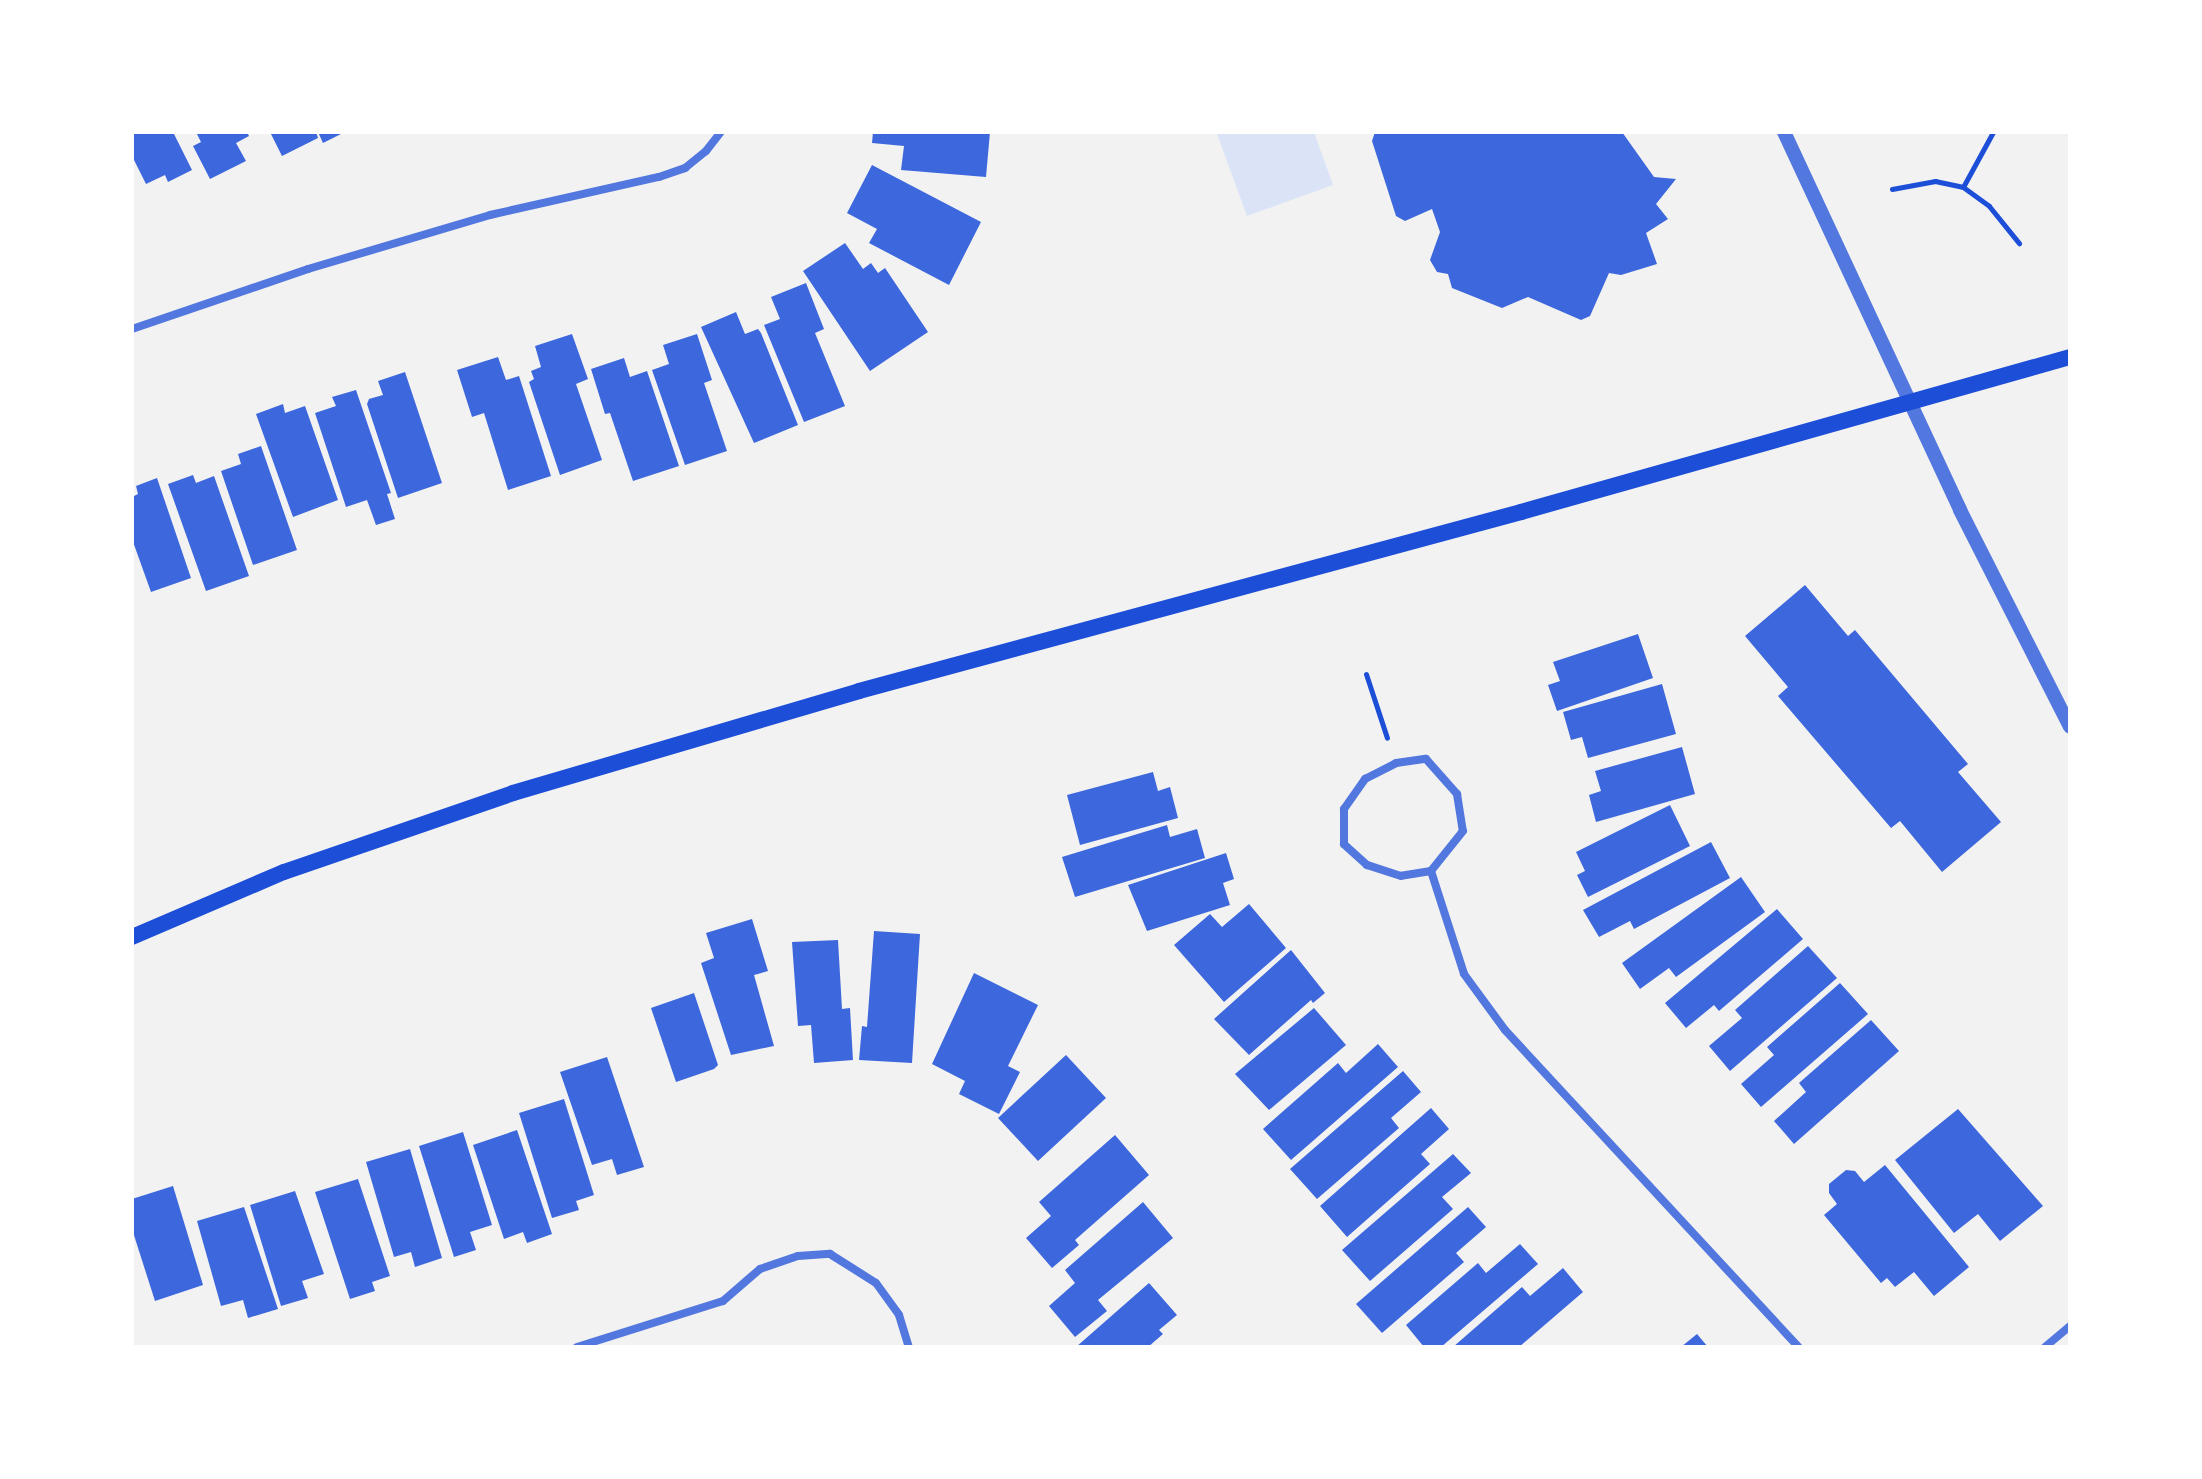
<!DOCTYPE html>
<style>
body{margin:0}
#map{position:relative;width:2202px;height:1479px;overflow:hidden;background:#f2f2f2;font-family:"DM Sans",sans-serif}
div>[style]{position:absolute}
.green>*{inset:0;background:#dbe4f7}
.building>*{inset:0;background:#3d67dc}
.path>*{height:5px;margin:-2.5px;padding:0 2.5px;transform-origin:2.5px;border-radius:2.5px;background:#1d4ed8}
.minor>*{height:8px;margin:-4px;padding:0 4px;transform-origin:4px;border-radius:4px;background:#5277de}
.tertiary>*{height:14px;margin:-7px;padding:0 7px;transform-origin:7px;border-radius:7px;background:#5277de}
.secondary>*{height:16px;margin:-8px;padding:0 8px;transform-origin:8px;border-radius:8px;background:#1d4ed8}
span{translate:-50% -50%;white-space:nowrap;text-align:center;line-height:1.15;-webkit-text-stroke:8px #fff;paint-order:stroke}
.frame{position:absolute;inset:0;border:134px solid #fff;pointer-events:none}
</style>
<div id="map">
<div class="green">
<div style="clip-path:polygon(1223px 132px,1314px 132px,1333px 185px,1247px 216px,1217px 134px)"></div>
</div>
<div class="building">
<div style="clip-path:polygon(132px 132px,173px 132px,192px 170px,168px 182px,165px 175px,146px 184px,132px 156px)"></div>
<div style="clip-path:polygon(196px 132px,247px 132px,249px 136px,236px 143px,246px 161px,210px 179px,193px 146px,201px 142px)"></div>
<div style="clip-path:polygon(270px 132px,316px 132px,318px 138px,282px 156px)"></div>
<div style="clip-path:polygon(318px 132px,345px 132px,323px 143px)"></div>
<div style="clip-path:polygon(873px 132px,990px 132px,986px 177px,901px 170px,904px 146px,872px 143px)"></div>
<div style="clip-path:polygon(1375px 132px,1622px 132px,1654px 177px,1676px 179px,1656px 204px,1668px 219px,1646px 233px,1657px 264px,1621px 275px,1609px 273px,1590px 316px,1581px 320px,1528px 297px,1502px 308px,1452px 288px,1448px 274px,1437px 272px,1430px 260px,1440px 232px,1432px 209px,1405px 221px,1396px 216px,1372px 141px)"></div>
<div style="clip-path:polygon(872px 165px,981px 222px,949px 285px,869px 243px,877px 229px,847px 213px)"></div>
<div style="clip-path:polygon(845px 243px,863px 269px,871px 263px,878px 273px,885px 268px,928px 332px,870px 371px,803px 271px)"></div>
<div style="clip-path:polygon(806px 283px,824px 329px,815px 333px,845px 406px,804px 422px,764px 325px,780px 319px,771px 297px)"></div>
<div style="clip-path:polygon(736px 312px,745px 334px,758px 329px,761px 333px,798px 425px,754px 443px,701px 327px)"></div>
<div style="clip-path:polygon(572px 334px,588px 379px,576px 384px,602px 460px,560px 475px,529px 382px,534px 379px,531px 371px,541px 367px,535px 346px)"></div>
<div style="clip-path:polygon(697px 334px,712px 380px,704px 383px,727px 451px,685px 465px,652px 370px,669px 364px,663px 345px)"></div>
<div style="clip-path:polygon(498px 357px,506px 380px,519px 376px,551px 476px,508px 490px,484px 413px,472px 417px,457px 370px)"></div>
<div style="clip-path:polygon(624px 358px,630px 377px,647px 371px,679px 466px,633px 481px,610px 413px,605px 414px,591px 369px)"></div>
<div style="clip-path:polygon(405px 372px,442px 483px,398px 498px,367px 404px,369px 399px,383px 395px,378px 381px)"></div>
<div style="clip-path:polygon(356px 390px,391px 493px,387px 494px,395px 519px,376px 525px,367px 500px,346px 507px,315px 413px,336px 406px,332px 397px)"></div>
<div style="clip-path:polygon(283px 404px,285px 413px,305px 406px,338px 500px,293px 517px,256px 414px)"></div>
<div style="clip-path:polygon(261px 446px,297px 550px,253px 565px,221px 471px,241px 464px,238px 454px)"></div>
<div style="clip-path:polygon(193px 475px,196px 483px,214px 476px,249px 576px,206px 591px,168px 484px)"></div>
<div style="clip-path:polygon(157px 478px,191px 578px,151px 592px,132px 539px,132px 497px,138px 494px,136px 486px)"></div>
<div style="clip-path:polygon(1805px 585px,1848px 636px,1855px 630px,1968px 764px,1958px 772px,2001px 822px,1942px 872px,1900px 821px,1891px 828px,1778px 696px,1788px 687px,1745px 636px)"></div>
<div style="clip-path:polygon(1638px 634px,1653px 678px,1557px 711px,1548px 685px,1560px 681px,1553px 662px)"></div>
<div style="clip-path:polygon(1662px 684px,1676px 734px,1588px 758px,1582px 737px,1571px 740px,1563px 712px)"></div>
<div style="clip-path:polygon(1682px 747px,1695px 794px,1596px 822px,1589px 795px,1601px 791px,1595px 771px)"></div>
<div style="clip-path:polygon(1153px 772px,1158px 791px,1170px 787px,1178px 818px,1080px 845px,1067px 795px)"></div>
<div style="clip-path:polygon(1670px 805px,1690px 846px,1588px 897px,1577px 875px,1585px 871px,1576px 852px)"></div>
<div style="clip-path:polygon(1167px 825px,1170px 837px,1197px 829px,1205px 858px,1075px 897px,1062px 857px)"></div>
<div style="clip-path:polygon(1711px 842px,1730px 878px,1634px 929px,1630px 921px,1599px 937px,1583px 910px)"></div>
<div style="clip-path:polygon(1226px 853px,1234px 879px,1223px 883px,1230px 905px,1147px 931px,1128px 885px)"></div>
<div style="clip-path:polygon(1741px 877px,1765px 912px,1676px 977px,1669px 968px,1640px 989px,1622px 963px)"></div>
<div style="clip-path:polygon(1249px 904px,1286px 948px,1224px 1002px,1174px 945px,1210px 914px,1222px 927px)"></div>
<div style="clip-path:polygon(1777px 909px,1803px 939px,1719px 1011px,1714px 1005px,1686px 1028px,1665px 1003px)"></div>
<div style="clip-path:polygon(752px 919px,768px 971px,754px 975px,774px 1046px,731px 1055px,701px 963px,714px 958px,706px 933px)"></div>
<div style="clip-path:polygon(874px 931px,920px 934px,912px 1063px,859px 1060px,862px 1026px,867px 1027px)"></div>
<div style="clip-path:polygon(838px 940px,842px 1009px,850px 1008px,853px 1060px,814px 1063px,811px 1025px,798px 1026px,792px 942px)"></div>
<div style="clip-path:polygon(1808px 946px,1837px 978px,1730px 1071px,1709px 1046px,1742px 1018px,1735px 1010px)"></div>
<div style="clip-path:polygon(1291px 950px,1325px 993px,1313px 1003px,1311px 1000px,1249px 1055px,1214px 1019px)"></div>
<div style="clip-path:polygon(974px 973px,1038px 1005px,1008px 1066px,1020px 1072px,999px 1114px,959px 1094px,965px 1081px,932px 1064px)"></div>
<div style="clip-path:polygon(1840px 983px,1868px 1014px,1761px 1107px,1741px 1084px,1774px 1055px,1767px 1047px)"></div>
<div style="clip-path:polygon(694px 993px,718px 1065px,714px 1069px,676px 1082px,651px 1008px)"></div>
<div style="clip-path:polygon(1314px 1008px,1346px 1045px,1269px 1110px,1235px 1074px)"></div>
<div style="clip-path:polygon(1871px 1020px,1899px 1051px,1794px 1144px,1774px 1121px,1806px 1092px,1799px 1083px)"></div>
<div style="clip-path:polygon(1378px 1044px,1398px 1067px,1291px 1160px,1263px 1129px,1338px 1063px,1346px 1073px)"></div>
<div style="clip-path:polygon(1066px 1055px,1106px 1098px,1038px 1161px,998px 1118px)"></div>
<div style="clip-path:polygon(607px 1057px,644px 1167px,617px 1175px,612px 1159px,592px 1165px,560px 1072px)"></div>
<div style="clip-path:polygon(1403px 1071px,1421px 1092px,1391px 1118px,1399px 1128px,1317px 1199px,1290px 1169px)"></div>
<div style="clip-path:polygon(564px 1099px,594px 1195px,576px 1201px,579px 1210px,552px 1218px,519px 1113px)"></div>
<div style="clip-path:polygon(1431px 1108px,1449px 1129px,1421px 1154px,1430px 1164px,1347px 1237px,1320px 1206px)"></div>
<div style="clip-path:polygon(1958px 1109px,2043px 1206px,2000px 1241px,1978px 1214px,1954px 1233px,1895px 1160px)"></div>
<div style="clip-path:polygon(517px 1130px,552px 1234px,527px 1243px,523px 1232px,504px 1239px,473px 1145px)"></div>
<div style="clip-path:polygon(463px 1132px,492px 1225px,470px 1232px,476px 1250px,454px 1257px,419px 1146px)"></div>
<div style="clip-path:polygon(1115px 1135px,1149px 1175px,1075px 1240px,1079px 1245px,1052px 1268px,1026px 1238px,1051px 1216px,1039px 1202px)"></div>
<div style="clip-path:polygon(410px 1149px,442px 1258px,415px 1267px,411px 1252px,394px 1257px,366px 1162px)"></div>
<div style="clip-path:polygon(1453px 1154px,1471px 1173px,1442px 1197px,1453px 1209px,1370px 1281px,1342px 1250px)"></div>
<div style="clip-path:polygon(1885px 1165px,1969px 1267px,1934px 1296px,1914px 1272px,1895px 1287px,1887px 1278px,1881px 1283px,1824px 1215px,1837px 1204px,1829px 1193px,1829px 1184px,1846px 1170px,1855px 1171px,1864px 1182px)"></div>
<div style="clip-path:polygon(358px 1179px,390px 1276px,372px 1282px,375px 1291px,350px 1299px,315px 1192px)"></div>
<div style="clip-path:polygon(173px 1186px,203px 1285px,155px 1301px,132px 1229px,132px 1199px)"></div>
<div style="clip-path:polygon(295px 1191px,324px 1274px,302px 1281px,308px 1298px,281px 1306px,250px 1205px)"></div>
<div style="clip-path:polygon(1143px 1202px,1173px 1238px,1098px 1300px,1107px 1311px,1075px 1337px,1049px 1306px,1075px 1283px,1065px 1270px)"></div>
<div style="clip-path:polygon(244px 1207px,278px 1309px,248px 1318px,243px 1300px,221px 1306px,197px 1221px)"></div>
<div style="clip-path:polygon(1468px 1207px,1486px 1227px,1456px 1253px,1464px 1262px,1382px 1333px,1356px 1304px)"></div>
<div style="clip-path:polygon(1520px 1244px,1538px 1264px,1441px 1347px,1424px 1347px,1406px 1325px,1478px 1263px,1486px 1273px)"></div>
<div style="clip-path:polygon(1563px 1268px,1583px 1292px,1519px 1347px,1453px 1347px,1522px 1287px,1530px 1296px)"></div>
<div style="clip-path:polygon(1149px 1283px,1177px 1315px,1159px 1330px,1163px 1334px,1148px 1347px,1076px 1347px)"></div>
<div style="clip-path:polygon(1697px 1334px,1708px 1347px,1681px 1347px)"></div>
</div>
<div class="path">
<div style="left:1963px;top:187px;width:63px;rotate:-61.4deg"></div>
<div style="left:1892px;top:189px;width:44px;rotate:-10.5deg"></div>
<div style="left:1935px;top:181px;width:29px;rotate:12deg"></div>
<div style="left:1963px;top:187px;width:32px;rotate:36deg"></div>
<div style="left:1989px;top:206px;width:48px;rotate:51deg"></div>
<div style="left:1366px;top:674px;width:67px;rotate:71.8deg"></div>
</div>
<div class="minor">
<div style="left:132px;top:329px;width:186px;rotate:-18.8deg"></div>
<div style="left:308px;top:269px;width:190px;rotate:-16.5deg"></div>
<div style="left:490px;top:215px;width:173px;rotate:-12.7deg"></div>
<div style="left:659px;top:177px;width:28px;rotate:-19deg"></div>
<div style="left:685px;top:168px;width:27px;rotate:-39deg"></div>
<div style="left:706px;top:151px;width:24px;rotate:-52deg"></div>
<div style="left:1426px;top:759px;width:47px;rotate:48.5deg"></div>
<div style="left:1457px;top:794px;width:37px;rotate:81deg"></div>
<div style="left:1463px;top:831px;width:51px;rotate:128.7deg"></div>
<div style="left:1431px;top:871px;width:30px;rotate:171deg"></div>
<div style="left:1401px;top:876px;width:36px;rotate:-162deg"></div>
<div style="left:1367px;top:865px;width:31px;rotate:-138deg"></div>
<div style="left:1344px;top:844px;width:35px;rotate:-90deg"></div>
<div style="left:1344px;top:809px;width:37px;rotate:-55deg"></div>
<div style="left:1365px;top:779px;width:35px;rotate:-27deg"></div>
<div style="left:1396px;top:763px;width:30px;rotate:-8deg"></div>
<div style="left:1431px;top:871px;width:108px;rotate:72.2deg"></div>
<div style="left:1464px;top:974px;width:69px;rotate:53.8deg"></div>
<div style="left:1505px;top:1030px;width:432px;rotate:47.2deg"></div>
<div style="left:577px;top:1347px;width:153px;rotate:-17.5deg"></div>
<div style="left:723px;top:1301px;width:49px;rotate:-40.9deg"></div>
<div style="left:760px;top:1269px;width:40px;rotate:-18.9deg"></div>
<div style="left:798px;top:1256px;width:32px;rotate:-4deg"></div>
<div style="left:830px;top:1254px;width:54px;rotate:32.2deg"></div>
<div style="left:876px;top:1283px;width:39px;rotate:54deg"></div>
<div style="left:899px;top:1315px;width:34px;rotate:73deg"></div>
<div style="left:2045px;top:1347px;width:33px;rotate:-40deg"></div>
</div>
<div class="tertiary">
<div style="left:1784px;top:132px;width:417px;rotate:65deg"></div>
<div style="left:1960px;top:510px;width:243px;rotate:63.1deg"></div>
</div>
<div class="secondary">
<div style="left:132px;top:937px;width:165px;rotate:-23.2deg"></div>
<div style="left:284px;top:872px;width:242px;rotate:-19deg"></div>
<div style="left:513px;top:793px;width:361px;rotate:-16.4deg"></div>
<div style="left:859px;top:691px;width:686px;rotate:-15.13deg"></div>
<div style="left:1521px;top:512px;width:570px;rotate:-15.77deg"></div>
</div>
<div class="frame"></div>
</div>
